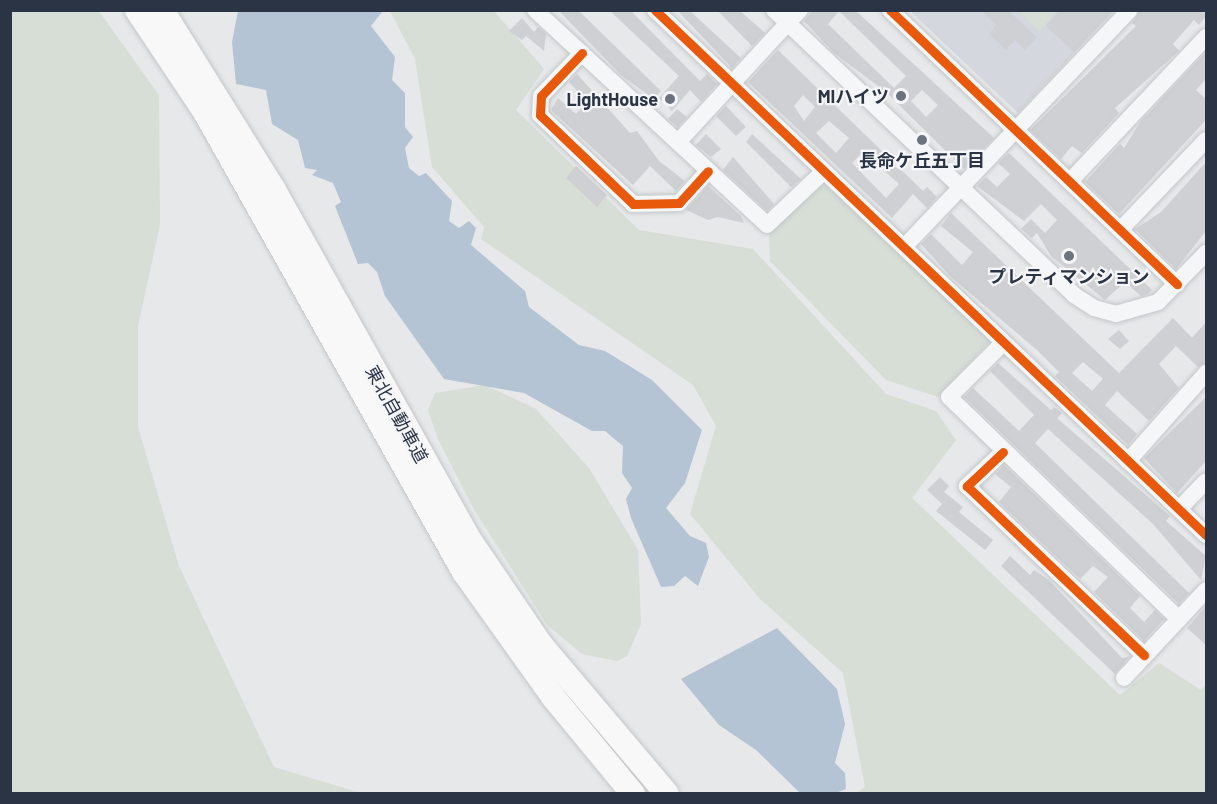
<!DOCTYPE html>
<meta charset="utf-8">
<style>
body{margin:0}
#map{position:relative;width:1217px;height:804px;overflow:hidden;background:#e6e8ea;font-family:Barlow,"Noto Sans JP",sans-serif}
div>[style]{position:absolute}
.built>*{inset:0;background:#d4d7dd}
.green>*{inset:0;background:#d6ded6}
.water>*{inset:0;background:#b4c4d5}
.building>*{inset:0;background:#ced0d3}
.roads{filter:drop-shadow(0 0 2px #c4c6c8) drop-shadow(0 0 2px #c4c6c8)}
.minor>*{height:16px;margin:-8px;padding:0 8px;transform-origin:8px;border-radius:8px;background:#f5f6f7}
.highway>*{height:24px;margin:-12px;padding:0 12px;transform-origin:12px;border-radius:12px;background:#f8f8f8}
.cycleway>*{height:9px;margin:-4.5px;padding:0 4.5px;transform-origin:4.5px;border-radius:4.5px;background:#e8590c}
.dots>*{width:16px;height:16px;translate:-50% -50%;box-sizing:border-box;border:3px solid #f4f6f9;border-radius:50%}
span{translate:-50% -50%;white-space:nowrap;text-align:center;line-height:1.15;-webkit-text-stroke:4.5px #f4f6f9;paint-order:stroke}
.poi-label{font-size:18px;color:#2b3445;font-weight:700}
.right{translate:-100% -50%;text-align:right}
.street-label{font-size:18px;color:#2b3445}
.frame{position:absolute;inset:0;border:12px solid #2b3445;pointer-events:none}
</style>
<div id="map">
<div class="built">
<div style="clip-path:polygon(910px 11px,1114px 11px,1018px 113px)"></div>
</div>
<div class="green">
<div style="clip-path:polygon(10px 11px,99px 11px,159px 95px,160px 225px,138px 326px,138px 427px,179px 566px,274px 767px,361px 793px,11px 793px)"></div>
<div style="clip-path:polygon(390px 11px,494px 11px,544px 69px,516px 110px,639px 230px,753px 249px,886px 394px,936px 411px,956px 440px,912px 498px,1120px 695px,1159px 663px,1201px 690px,1206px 684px,1206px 793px,856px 793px,865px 787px,843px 673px,760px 599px,690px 514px,716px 426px,693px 385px,481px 239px,484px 227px,432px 167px,415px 59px)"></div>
<div style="clip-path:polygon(1018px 11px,1057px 11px,1039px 31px)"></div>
<div style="clip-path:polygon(825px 179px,991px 340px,938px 397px,886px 380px,770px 261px,769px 233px)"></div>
<div style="clip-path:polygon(485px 385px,536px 409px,589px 468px,638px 550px,641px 624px,627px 656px,617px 661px,582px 654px,547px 625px,472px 506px,438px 439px,428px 410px,435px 393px)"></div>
</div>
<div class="water">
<div style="clip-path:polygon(238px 11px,382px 12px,371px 26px,395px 57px,392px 80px,405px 93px,405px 127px,413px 137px,405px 148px,409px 168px,419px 176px,426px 173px,452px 201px,449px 221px,459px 228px,469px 221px,476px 228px,471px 245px,525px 291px,529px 307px,579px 345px,605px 351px,652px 380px,702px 430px,685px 483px,666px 508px,690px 536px,706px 543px,709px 557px,698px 586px,685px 576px,674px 586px,661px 587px,631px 518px,626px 499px,632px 488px,622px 473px,623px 446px,605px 431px,592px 431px,524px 393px,444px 379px,385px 296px,377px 272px,368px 263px,358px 264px,335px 206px,341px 202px,333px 183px,312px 175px,317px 170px,305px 168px,298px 140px,272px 124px,266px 90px,236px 84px,232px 42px)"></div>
<div style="clip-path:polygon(777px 628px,837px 689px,845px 724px,835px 763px,845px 773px,846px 789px,836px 793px,800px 793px,756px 750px,719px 725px,681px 679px)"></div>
</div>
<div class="building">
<div style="clip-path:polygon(558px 10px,578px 10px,661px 91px,654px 99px,622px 76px)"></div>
<div style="clip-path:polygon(609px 10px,630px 10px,700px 81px,707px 74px,717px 84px,701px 102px,690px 90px,672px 111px,659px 98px,679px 76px)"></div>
<div style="clip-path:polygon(677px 10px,689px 10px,741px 58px,732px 68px)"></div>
<div style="clip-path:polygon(717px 10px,739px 10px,765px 33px,752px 46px)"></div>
<div style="clip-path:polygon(evenodd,813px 10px,855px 10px,994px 138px,964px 169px,886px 92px,834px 53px,804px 21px,813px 10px,839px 11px,906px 76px,894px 88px,828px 24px,839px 11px,813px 10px,922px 90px,938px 105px,926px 117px,911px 101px,922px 90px)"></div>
<div style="clip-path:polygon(981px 10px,1008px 10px,1037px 38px,1025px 50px,1015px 40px,1006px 50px,989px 34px,996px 25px)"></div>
<div style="clip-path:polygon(1060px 10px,1113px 10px,1074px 52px,1046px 26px)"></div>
<div style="clip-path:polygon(1140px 10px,1203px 10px,1206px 16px,1199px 25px,1194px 20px,1173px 44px,1179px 51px,1115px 108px,1119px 113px,1082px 153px,1072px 146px,1061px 159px,1030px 130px,1136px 26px,1132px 23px)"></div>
<div style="clip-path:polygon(522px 18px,534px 32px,538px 27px,546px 34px,544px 51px,526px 36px,522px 40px,509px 31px)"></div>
<div style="clip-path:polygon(evenodd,778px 50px,923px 191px,927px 187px,937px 197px,927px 208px,913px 194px,892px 218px,748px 82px,778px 50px,803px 95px,815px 107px,804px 121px,794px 106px,803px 95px,778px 50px,829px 121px,849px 138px,836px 153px,816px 133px,829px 121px,778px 50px,863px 152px,899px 184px,886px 198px,852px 163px,863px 152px)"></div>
<div style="clip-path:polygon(1206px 52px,1206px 79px,1196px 90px,1206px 99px,1206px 120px,1119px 214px,1085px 182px,1120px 144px,1124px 148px,1141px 121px)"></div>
<div style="clip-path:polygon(577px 74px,630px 133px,637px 131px,659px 161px,685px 181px,676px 191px,650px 166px,633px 185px,551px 110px,558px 98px,576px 114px,587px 102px,569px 82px)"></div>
<div style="clip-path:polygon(726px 106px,746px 127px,736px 136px,716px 116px)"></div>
<div style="clip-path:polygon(677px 109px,687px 117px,678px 127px,668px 119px)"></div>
<div style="clip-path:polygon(706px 134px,721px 149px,711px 157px,696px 145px)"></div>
<div style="clip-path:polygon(752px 134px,801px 179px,791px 187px,746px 142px)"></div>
<div style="clip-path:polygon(1009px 153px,1152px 290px,1148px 294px,1141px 296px,1125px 282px,1105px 300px,1051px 256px,1037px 233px,1032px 238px,1021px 229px,1031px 219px,1045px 233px,1057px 220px,1041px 204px,1024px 221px,977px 186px,986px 177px,997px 187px,1010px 174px,998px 163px)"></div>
<div style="clip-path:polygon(733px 157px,774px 204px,767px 211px,723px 170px)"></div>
<div style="clip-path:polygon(1206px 162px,1206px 231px,1176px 269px,1135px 229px,1161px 212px)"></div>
<div style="clip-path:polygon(576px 166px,607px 195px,597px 207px,566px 178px)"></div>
<div style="clip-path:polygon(708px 186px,741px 216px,744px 223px,718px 217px,708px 220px,686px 210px)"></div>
<div style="clip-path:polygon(evenodd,951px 213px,1119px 373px,1173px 318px,1192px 338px,1206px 322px,1206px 363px,1198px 367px,1176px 346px,1159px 364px,1179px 388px,1149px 421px,1117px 391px,1105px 405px,1137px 434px,1128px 445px,1055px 376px,1059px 372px,1038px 351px,951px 277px,921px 244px,931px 234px,962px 265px,973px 252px,941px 226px,951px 213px,1083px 362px,1103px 379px,1092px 391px,1072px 373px,1083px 362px)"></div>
<div style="clip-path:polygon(1119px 330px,1129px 341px,1120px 349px,1108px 339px)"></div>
<div style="clip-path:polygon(998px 363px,1051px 410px,1054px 407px,1062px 413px,1057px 418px,1170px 516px,1166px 521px,1206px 556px,1201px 580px,1153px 524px,1048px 429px,1035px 443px,1189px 593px,1179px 604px,964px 397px,973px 388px,1019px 431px,1034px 415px,990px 371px)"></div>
<div style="clip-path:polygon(1206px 397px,1206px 461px,1177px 493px,1144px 458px)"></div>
<div style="clip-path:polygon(1004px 465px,1140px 596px,1130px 608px,1144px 622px,1155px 610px,1164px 619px,1144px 641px,1094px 592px,1108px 577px,1093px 566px,1080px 579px,999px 502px,1011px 487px,995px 474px)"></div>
<div style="clip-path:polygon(940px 477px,949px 486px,944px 492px,963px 507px,959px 512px,993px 540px,985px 550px,936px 511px,942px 504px,927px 490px)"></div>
<div style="clip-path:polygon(1010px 556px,1030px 575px,1034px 570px,1049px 580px,1122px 658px,1129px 657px,1115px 674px,1001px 566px)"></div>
<div style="clip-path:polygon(1206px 606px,1206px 645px,1187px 628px)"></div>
</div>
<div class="roads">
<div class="minor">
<div style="left:535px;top:10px;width:316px;rotate:42.8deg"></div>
<div style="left:767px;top:225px;width:77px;rotate:-43.4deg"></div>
<div style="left:655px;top:10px;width:761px;rotate:43.62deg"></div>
<div style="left:774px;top:10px;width:414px;rotate:43.5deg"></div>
<div style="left:1074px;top:295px;width:24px;rotate:33deg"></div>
<div style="left:1094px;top:308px;width:23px;rotate:15deg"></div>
<div style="left:1116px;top:314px;width:44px;rotate:-15.9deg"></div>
<div style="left:1158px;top:302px;width:69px;rotate:-45.6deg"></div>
<div style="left:890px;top:10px;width:397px;rotate:43.7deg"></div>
<div style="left:582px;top:53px;width:59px;rotate:133.6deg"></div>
<div style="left:541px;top:96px;width:19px;rotate:93deg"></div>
<div style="left:540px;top:115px;width:129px;rotate:43.7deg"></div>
<div style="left:633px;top:204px;width:46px;rotate:-1.2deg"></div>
<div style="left:679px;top:203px;width:43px;rotate:-47.8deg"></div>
<div style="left:678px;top:142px;width:180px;rotate:-47.3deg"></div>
<div style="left:1071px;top:180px;width:197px;rotate:-46.6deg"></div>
<div style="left:1121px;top:229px;width:123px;rotate:-46.3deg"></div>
<div style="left:904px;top:247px;width:327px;rotate:-46.4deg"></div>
<div style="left:1003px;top:343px;width:76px;rotate:135deg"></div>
<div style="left:949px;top:397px;width:320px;rotate:44deg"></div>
<div style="left:1003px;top:452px;width:50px;rotate:136.6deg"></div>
<div style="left:967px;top:486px;width:245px;rotate:43.7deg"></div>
<div style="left:1128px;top:461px;width:118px;rotate:-48.4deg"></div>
<div style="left:1180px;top:508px;width:37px;rotate:-46deg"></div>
<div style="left:1124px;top:678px;width:120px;rotate:-47deg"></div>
</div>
<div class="highway">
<div style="left:137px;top:10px;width:123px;rotate:56.3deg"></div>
<div style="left:205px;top:112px;width:528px;rotate:60.62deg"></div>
<div style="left:464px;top:572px;width:153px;rotate:54.5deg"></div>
<div style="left:553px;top:697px;width:126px;rotate:50.5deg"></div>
<div style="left:162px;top:10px;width:212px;rotate:58.1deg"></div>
<div style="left:274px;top:190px;width:403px;rotate:60.8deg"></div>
<div style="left:471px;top:542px;width:125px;rotate:55.8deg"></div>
<div style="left:541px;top:645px;width:195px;rotate:49.8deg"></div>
</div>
</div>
<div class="cycleway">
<div style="left:655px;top:10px;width:761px;rotate:43.62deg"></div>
<div style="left:890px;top:10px;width:397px;rotate:43.7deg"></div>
<div style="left:582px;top:53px;width:59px;rotate:133.6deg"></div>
<div style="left:541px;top:96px;width:19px;rotate:93deg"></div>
<div style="left:540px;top:115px;width:129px;rotate:43.7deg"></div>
<div style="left:633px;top:204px;width:46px;rotate:-1.2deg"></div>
<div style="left:679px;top:203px;width:43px;rotate:-47.8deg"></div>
<div style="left:1003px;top:452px;width:50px;rotate:136.6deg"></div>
<div style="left:967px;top:486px;width:245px;rotate:43.7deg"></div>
</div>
<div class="dots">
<div style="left:901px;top:96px;background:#6c737f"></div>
<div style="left:670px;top:99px;background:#6c737f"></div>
<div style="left:922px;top:140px;background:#6c737f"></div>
<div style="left:1069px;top:256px;background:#6c737f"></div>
</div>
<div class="poi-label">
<span class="right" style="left:889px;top:96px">MIハイツ</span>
<span class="right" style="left:658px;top:99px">LightHouse</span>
<span style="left:922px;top:160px">長命ケ丘五丁目</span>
<span style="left:1069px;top:276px">プレティマンション</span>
</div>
<div class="street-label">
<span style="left:397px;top:414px;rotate:61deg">東北自動車道</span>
</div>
<div class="frame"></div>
</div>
